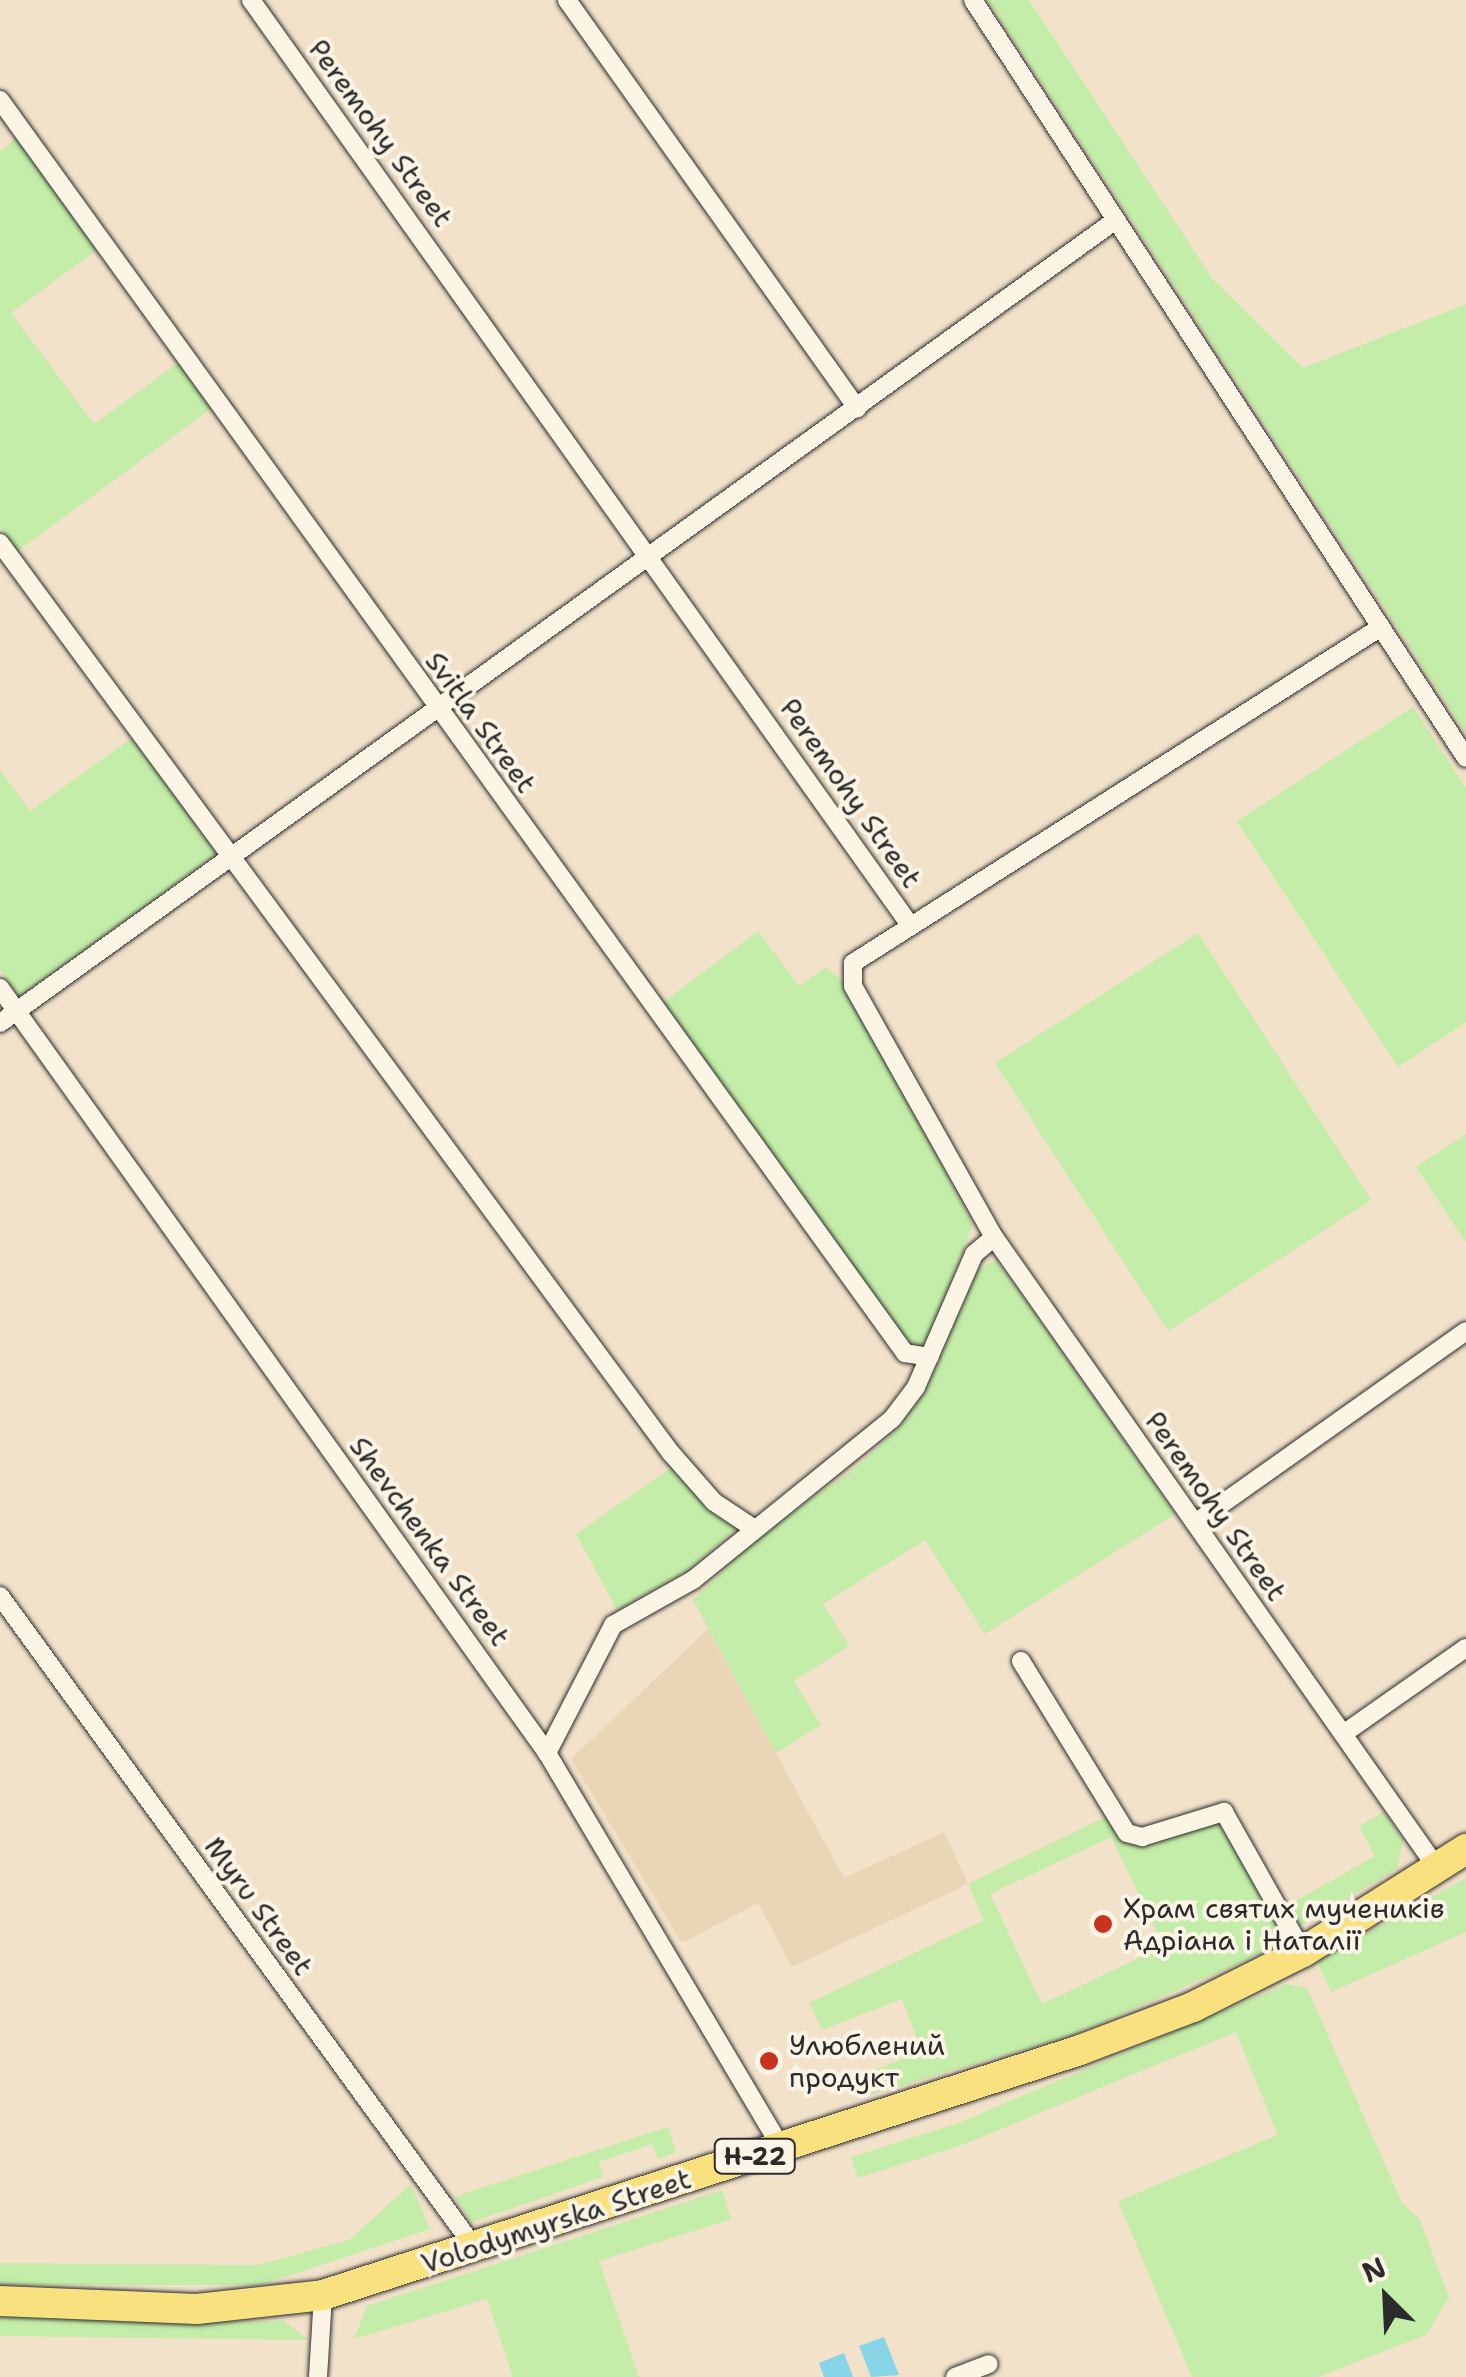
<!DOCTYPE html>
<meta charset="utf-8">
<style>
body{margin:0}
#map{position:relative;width:1466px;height:2377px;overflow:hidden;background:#f2e2ca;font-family:"Shantell Sans",sans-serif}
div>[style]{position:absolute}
.built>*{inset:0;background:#ebd5b7}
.green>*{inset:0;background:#c3eda8}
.water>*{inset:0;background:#88d5e8}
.roads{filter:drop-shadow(0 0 2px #2b2b2b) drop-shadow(0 0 2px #2b2b2b)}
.minor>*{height:18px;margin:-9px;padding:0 9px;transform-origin:9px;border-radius:9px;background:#fcf5e5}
.primary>*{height:30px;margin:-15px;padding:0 15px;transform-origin:15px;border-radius:15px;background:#fae180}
.dots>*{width:28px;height:28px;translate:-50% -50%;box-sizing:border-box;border:5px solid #fcf5e5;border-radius:50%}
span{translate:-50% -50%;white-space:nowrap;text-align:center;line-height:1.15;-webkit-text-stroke:8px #fcf5e5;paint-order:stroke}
.shield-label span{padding:2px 8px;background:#fcf5e5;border:2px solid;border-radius:8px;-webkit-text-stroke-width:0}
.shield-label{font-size:25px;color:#2b2b2b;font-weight:700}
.street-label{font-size:28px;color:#2b2b2b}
.poi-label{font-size:28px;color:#2b2b2b}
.left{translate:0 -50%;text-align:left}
.north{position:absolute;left:1336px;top:2247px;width:100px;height:100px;-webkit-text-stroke:8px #fcf5e5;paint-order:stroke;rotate:336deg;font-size:28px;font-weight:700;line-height:40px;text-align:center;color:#2b2b2b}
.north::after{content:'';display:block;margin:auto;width:35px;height:45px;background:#2b2b2b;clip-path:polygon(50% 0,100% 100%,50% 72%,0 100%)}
</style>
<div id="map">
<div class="built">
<div style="clip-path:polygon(708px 1629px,844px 1878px,944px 1832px,968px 1884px,792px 1967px,758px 1903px,682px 1943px,571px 1759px)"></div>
</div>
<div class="green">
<div style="clip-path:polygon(988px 0,1029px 0,1212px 278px,1303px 368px,1466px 304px,1466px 733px)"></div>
<div style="clip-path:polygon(18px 137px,98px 249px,11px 313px,94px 424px,179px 362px,212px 408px,18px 551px,0 527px,0 151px)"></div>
<div style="clip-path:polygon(1413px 707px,1466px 788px,1466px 1022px,1398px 1067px,1237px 821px)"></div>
<div style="clip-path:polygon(132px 738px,217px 854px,19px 997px,0 970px,0 770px,30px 811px)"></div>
<div style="clip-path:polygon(758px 931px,799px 986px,826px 967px,845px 983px,973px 1224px,925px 1348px,910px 1345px,662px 1003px)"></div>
<div style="clip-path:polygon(1198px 933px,1371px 1200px,1168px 1331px,995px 1063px)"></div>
<div style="clip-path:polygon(1466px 1134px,1466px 1243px,1416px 1167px)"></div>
<div style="clip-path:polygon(997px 1260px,1175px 1514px,985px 1634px,925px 1540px,823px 1604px,849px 1646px,794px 1681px,821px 1725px,776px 1753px,693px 1600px,759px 1536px,854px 1469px,900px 1426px,925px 1392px,979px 1268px)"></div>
<div style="clip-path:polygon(672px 1467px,708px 1508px,737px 1528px,687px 1571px,617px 1610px,576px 1534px)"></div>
<div style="clip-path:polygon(1384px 1812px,1403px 1842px,1397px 1869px,1296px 1928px,1285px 1907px,1375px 1856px,1359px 1826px)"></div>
<div style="clip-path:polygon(evenodd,1107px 1816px,1122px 1839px,1219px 1819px,1286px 1943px,1073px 2035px,863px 2097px,856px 2077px,922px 2051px,902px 1999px,822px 2030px,809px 2003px,984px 1920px,968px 1884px,1107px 1816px,1111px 1837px,1164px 1946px,1042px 2004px,990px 1894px,1111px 1837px)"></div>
<div style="clip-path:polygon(1466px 1878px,1466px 1932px,1331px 1992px,1317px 1961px)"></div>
<div style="clip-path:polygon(1287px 1984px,1307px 1988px,1402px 2203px,1419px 2218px,1449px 2297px,1426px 2335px,1318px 2377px,1192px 2377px,1118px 2201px,1278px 2135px,1236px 2032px,962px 2145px,858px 2178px,851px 2157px,956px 2124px)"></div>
<div style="clip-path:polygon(668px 2127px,676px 2152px,658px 2159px,652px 2144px,599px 2162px,603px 2177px,472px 2222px,454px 2197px)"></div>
<div style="clip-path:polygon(411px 2184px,430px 2229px,261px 2285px,0 2285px,0 2263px,258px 2265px,349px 2240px)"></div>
<div style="clip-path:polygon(722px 2190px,731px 2219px,599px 2261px,639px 2377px,513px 2377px,487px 2299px,354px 2339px,367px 2306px)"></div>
<div style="clip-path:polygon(0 2312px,160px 2322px,284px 2321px,309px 2340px,0 2336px)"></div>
</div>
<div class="water">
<div style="clip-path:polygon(884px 2337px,899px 2375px,871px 2377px,859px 2346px)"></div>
<div style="clip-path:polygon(844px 2353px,853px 2377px,824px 2377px,819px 2363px)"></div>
</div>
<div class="roads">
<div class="minor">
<div style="left:251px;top:0;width:1136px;rotate:54.53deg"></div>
<div style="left:567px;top:0;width:501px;rotate:54.6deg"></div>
<div style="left:973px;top:0;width:904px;rotate:56.96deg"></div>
<div style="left:0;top:100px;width:1546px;rotate:54.16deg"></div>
<div style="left:905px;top:1353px;width:25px;rotate:9deg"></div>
<div style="left:0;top:543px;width:1131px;rotate:53.6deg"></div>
<div style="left:671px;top:1453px;width:65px;rotate:48.7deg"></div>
<div style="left:714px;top:1502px;width:47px;rotate:33.7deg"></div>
<div style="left:1381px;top:627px;width:626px;rotate:147.53deg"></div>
<div style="left:853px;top:963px;width:23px;rotate:90deg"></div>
<div style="left:853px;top:986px;width:288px;rotate:60.7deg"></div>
<div style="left:994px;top:1237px;width:771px;rotate:54.93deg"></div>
<div style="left:0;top:988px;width:940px;rotate:54.43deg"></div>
<div style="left:547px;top:1753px;width:460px;rotate:59.3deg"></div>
<div style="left:0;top:1023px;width:1375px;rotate:-35.74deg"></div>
<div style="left:1195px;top:1523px;width:332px;rotate:-35.3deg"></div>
<div style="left:0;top:1596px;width:805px;rotate:53.94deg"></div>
<div style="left:1021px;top:1661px;width:202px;rotate:58.4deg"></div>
<div style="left:1127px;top:1833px;width:16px;rotate:15deg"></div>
<div style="left:1142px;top:1837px;width:86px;rotate:-17deg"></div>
<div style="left:1224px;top:1812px;width:161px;rotate:60.6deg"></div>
<div style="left:1343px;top:1734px;width:150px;rotate:-35deg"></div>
<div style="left:547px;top:1753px;width:144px;rotate:-62.7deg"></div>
<div style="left:613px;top:1625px;width:92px;rotate:-29.4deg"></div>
<div style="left:693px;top:1580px;width:256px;rotate:-39deg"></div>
<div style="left:892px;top:1419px;width:40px;rotate:-53deg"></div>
<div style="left:916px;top:1387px;width:145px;rotate:-66.4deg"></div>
<div style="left:974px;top:1254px;width:26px;rotate:-40deg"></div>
<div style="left:318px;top:2377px;width:82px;rotate:-86.5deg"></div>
<div style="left:955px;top:2377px;width:36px;rotate:-21deg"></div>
</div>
<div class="primary">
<div style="left:0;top:2301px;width:197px;rotate:2.3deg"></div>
<div style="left:197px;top:2309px;width:127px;rotate:-6.3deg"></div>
<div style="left:323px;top:2295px;width:796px;rotate:-17.93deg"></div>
<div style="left:1080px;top:2050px;width:121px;rotate:-20.8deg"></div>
<div style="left:1193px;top:2007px;width:123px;rotate:-26.6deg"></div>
<div style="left:1303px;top:1952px;width:193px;rotate:-32.3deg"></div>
</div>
</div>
<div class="dots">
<div style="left:1103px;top:1924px;background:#c8321e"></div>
<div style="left:769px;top:2061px;background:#c8321e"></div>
</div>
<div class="shield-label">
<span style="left:755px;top:2156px">Н-22</span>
</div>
<div class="street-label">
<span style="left:381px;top:133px;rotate:54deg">Peremohy Street</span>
<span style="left:481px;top:722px;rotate:54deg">Svitla Street</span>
<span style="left:851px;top:793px;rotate:55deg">Peremohy Street</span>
<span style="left:1216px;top:1506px;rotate:55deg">Peremohy Street</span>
<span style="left:430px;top:1541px;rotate:54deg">Shevchenka Street</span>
<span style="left:259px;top:1906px;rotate:54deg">Myru Street</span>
<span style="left:556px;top:2221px;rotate:-18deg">Volodymyrska Street</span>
</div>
<div class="poi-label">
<span class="left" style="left:1123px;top:1924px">Храм святих мучеників<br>Адріана і Наталії</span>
<span class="left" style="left:789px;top:2061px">Улюблений<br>продукт</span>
</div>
<div class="north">N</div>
</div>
